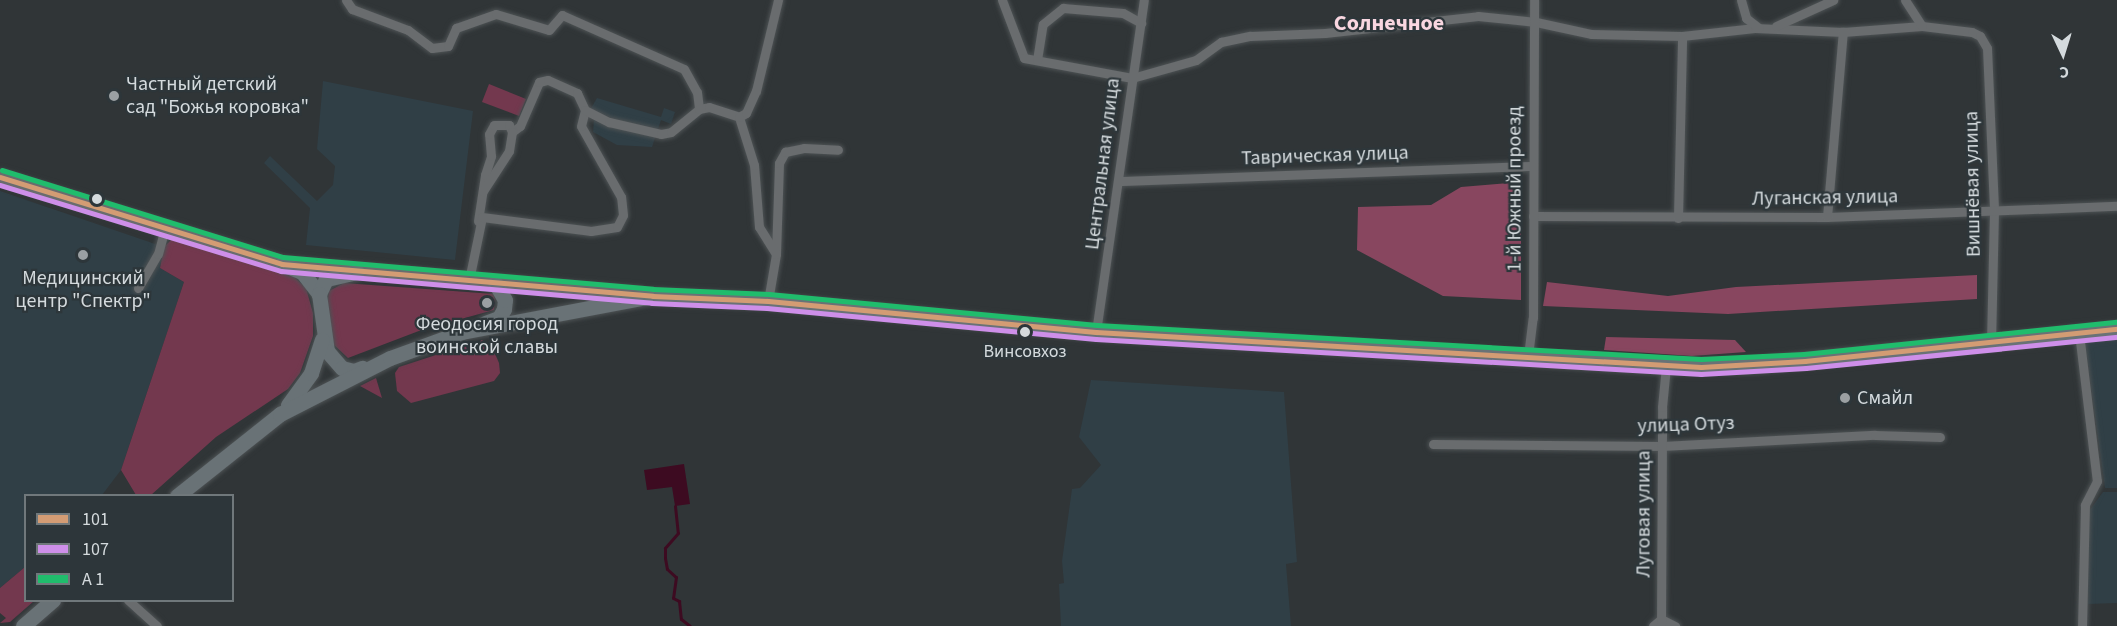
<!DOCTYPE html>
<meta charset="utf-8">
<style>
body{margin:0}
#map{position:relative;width:2117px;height:626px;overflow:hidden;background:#303537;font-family:"Source Sans 3",sans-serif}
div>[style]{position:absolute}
.built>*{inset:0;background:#303f46}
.green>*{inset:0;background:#73384e}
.forest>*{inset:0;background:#88465f}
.water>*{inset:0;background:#3d0b21}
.stream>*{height:3px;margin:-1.5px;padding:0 1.5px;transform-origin:1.5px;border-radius:1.5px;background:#3d0b21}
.roads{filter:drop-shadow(0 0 2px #4d5254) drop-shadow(0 0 2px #4d5254)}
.minor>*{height:9px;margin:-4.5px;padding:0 4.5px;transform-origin:4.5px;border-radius:4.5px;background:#696c6e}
.secondary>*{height:14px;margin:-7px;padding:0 7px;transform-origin:7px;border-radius:7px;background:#696c6e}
.primary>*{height:15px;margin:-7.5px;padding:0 7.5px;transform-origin:7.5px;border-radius:7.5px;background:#697276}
.bus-1>*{height:4.5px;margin:-2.25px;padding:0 2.25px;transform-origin:2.25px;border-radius:2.25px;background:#d39c74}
.bus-2>*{height:4.5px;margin:-2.25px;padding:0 2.25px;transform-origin:2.25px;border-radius:2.25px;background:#ce8fe9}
.bus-3>*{height:4.5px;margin:-2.25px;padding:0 2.25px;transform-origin:2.25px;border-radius:2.25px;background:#20bc6c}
.dots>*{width:16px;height:16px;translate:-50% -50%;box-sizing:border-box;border:3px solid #2d363a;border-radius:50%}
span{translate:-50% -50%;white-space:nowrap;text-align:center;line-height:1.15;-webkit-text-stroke:4.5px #2d363a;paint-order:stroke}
.bus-label{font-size:18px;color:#d4dadd}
.poi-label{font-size:20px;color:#d4dadd}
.left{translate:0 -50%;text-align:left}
.street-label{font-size:20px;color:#d4dadd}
.quarter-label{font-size:22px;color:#f9d6e0;font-weight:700}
.legend{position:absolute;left:24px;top:494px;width:210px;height:108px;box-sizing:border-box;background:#2d363a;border:2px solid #70787b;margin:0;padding:8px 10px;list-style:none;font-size:18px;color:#d4dadd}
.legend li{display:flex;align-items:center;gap:12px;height:30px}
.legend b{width:30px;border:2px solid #70787b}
.north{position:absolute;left:2033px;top:24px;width:60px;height:60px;-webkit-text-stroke:4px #2d363a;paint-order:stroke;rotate:176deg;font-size:16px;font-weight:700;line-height:24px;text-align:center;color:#d4dadd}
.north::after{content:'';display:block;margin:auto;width:21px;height:27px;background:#d4dadd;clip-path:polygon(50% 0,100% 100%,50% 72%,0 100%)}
</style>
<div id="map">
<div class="built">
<div style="clip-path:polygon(323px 81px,473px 111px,455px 260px,306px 245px,310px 208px,264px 163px,270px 156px,317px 201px,333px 185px,335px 166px,317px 149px)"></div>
<div style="clip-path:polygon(597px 98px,661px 117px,664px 108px,675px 112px,671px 124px,661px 120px,652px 147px,617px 145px,593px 132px,594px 120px,590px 110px)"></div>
<div style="clip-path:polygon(0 191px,164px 247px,160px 268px,184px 282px,121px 470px,102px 495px,26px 496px,25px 567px,0 588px)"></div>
<div style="clip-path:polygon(2117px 333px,2117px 488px,2105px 488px,2084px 337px)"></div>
<div style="clip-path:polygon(1091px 380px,1284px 392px,1297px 562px,1286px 564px,1291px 626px,1061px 626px,1059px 584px,1064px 583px,1062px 561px,1072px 489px,1080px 488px,1101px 465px,1079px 437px)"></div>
<div style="clip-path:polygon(2103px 492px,2117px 492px,2117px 603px,2088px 604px,2087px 514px)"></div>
</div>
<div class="green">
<div style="clip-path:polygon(489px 84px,526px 99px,519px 116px,482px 102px)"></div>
<div style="clip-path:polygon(172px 239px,294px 277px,306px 288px,313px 313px,313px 336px,300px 373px,288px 389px,216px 437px,151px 495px,136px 495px,121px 470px,184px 282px,160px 268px,164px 247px)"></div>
<div style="clip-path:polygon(344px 283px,494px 294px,495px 301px,494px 310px,424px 329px,348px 358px,333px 344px,327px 305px,329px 291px)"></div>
<div style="clip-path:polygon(482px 340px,493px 349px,499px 363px,500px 373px,494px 381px,411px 403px,397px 391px,395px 373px,399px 367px)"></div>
<div style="clip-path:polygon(376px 378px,382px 398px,360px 386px)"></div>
<div style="clip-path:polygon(25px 567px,26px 600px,34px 601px,10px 622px,0 623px,6px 618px,0 613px,0 588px)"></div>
</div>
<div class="forest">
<div style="clip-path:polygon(1521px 182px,1521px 300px,1443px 296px,1357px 250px,1358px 207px,1431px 205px,1461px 187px)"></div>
<div style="clip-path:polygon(1977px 275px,1977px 299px,1728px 314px,1543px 306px,1547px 282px,1668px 296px,1736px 287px)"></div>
<div style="clip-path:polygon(1606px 337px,1735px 340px,1746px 352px,1692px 356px,1604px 350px)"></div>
</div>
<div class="water">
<div style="clip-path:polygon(684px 464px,690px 504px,675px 506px,672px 487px,647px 490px,644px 470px)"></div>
</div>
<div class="stream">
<div style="left:675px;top:506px;width:27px;rotate:84deg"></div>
<div style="left:678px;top:533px;width:20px;rotate:131deg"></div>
<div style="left:665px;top:548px;width:10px;rotate:90deg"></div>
<div style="left:665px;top:558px;width:11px;rotate:80deg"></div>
<div style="left:667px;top:569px;width:12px;rotate:42deg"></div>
<div style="left:676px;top:577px;width:21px;rotate:98deg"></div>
<div style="left:673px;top:598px;width:7px;rotate:27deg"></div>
<div style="left:679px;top:601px;width:18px;rotate:84deg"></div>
<div style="left:681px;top:619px;width:11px;rotate:38deg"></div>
</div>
<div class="roads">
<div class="minor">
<div style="left:346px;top:0;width:11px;rotate:56deg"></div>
<div style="left:352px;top:9px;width:60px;rotate:20.6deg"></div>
<div style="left:408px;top:30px;width:30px;rotate:37deg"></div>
<div style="left:432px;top:48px;width:16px;rotate:-7deg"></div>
<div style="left:448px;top:46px;width:20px;rotate:-66deg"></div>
<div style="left:456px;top:28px;width:42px;rotate:-19.3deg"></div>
<div style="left:496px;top:14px;width:55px;rotate:16.8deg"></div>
<div style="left:549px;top:30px;width:20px;rotate:-49deg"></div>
<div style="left:562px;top:15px;width:133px;rotate:23.9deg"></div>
<div style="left:684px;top:69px;width:26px;rotate:61deg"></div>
<div style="left:697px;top:92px;width:17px;rotate:83deg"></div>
<div style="left:1002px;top:0;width:62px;rotate:69.2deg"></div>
<div style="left:1024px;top:58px;width:110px;rotate:10.5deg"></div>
<div style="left:1132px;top:78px;width:66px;rotate:-15.7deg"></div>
<div style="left:1196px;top:60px;width:31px;rotate:-36deg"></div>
<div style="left:1221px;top:42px;width:30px;rotate:-12deg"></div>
<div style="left:1250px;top:36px;width:75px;rotate:-2.3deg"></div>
<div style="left:1325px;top:33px;width:154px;rotate:-6.3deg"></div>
<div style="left:1478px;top:16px;width:58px;rotate:5.9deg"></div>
<div style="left:1536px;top:22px;width:56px;rotate:12.3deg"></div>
<div style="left:1591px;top:34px;width:91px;rotate:1.3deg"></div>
<div style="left:1682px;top:36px;width:73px;rotate:-6.3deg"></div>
<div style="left:1755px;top:28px;width:88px;rotate:2.6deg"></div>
<div style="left:1843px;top:32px;width:79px;rotate:-4.3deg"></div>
<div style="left:1922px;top:26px;width:50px;rotate:6.8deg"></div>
<div style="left:1972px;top:32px;width:9px;rotate:27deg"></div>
<div style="left:1980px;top:36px;width:14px;rotate:60deg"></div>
<div style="left:1987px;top:48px;width:163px;rotate:87.5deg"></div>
<div style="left:1994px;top:211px;width:130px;rotate:91.3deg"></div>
<div style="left:1741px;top:0;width:19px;rotate:74deg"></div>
<div style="left:1746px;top:18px;width:16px;rotate:38deg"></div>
<div style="left:1905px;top:0;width:31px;rotate:57deg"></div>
<div style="left:1776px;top:26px;width:63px;rotate:-24.5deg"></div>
<div style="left:1037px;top:60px;width:36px;rotate:-81deg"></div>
<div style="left:1043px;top:24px;width:26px;rotate:-39deg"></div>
<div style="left:1063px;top:8px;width:60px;rotate:4.8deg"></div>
<div style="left:1123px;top:13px;width:21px;rotate:29deg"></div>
<div style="left:512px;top:132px;width:10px;rotate:-37deg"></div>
<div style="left:520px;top:126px;width:48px;rotate:-66.6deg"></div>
<div style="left:539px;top:82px;width:9px;rotate:-13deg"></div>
<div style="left:548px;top:80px;width:32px;rotate:24deg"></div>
<div style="left:577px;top:93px;width:19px;rotate:65deg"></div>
<div style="left:1120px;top:181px;width:412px;rotate:-2.1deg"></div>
<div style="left:1533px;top:216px;width:294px;rotate:0.2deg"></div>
<div style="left:1827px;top:217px;width:290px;rotate:-2.2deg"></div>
<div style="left:1827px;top:217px;width:186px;rotate:-85.1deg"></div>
<div style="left:1678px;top:218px;width:182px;rotate:-88.7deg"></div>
<div style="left:478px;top:221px;width:47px;rotate:-81.3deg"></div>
<div style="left:485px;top:175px;width:20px;rotate:-72deg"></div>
<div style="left:491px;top:156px;width:22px;rotate:-95deg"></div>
<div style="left:489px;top:134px;width:10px;rotate:-61deg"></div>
<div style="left:494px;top:125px;width:15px"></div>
<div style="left:509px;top:125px;width:8px;rotate:67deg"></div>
<div style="left:512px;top:132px;width:19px;rotate:99deg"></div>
<div style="left:509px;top:151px;width:48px;rotate:123deg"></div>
<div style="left:776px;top:254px;width:91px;rotate:-88.1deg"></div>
<div style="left:779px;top:163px;width:13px;rotate:-61deg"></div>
<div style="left:785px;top:152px;width:19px;rotate:-12deg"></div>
<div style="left:804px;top:148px;width:34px;rotate:3deg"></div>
<div style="left:469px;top:280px;width:64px;rotate:-78.3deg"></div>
<div style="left:482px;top:217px;width:110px;rotate:7.3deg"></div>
<div style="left:591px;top:231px;width:26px;rotate:-9deg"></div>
<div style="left:617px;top:227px;width:13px;rotate:-63deg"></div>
<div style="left:623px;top:215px;width:18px;rotate:-96deg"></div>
<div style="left:621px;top:197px;width:81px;rotate:-119.4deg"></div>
<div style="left:581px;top:126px;width:16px;rotate:-76deg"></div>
<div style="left:585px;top:110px;width:27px;rotate:27deg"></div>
<div style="left:609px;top:122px;width:53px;rotate:13deg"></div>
<div style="left:661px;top:134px;width:10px;rotate:-11deg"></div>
<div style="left:671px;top:132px;width:36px;rotate:-39deg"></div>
<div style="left:699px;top:109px;width:10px;rotate:-11deg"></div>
<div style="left:709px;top:107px;width:32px;rotate:18deg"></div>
<div style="left:138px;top:288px;width:39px;rotate:-60deg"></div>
<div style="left:158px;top:254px;width:27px;rotate:-75deg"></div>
<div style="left:768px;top:301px;width:48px;rotate:-80.3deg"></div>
<div style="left:776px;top:254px;width:32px;rotate:-122deg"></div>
<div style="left:759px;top:227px;width:62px;rotate:-94.6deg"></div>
<div style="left:754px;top:165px;width:50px;rotate:-107.4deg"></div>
<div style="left:739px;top:117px;width:8px;rotate:-30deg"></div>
<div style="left:746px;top:113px;width:24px;rotate:-66deg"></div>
<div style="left:756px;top:91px;width:94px;rotate:-76.4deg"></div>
<div style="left:1096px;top:332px;width:335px;rotate:-81.8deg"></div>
<div style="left:2079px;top:333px;width:149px;rotate:83.1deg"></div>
<div style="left:2097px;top:481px;width:27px;rotate:117deg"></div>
<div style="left:2085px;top:505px;width:121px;rotate:91.4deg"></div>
<div style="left:1528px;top:356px;width:38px;rotate:-83deg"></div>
<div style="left:1533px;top:318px;width:318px;rotate:-89.8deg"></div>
<div style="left:1433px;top:444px;width:229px;rotate:0.5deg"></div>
<div style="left:1662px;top:446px;width:213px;rotate:-3deg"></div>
<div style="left:1875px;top:435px;width:65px;rotate:1.8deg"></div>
<div style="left:128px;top:600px;width:39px;rotate:42deg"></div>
<div style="left:1653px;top:626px;width:11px;rotate:-41deg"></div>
<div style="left:1661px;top:619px;width:16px;rotate:27deg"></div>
<div style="left:1661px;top:626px;width:219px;rotate:-89.7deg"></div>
<div style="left:1662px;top:407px;width:41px;rotate:-84.4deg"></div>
</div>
<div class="secondary">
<div style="left:0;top:177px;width:295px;rotate:17.1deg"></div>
<div style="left:282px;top:264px;width:361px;rotate:4.9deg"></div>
</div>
<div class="primary">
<div style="left:282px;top:264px;width:22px;rotate:22deg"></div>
<div style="left:302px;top:272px;width:28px;rotate:52deg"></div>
<div style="left:357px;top:272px;width:32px;rotate:167deg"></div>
<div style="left:326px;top:279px;width:17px;rotate:115deg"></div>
<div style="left:319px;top:294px;width:58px;rotate:82deg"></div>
<div style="left:327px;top:351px;width:23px;rotate:49deg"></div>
<div style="left:342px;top:368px;width:12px;rotate:14deg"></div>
<div style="left:354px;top:371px;width:9px;rotate:-21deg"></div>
<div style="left:485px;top:323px;width:15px;rotate:-20deg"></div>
<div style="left:499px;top:318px;width:10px;rotate:-61deg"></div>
<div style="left:504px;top:309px;width:9px;rotate:-84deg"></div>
<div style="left:505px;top:300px;width:20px;rotate:-120deg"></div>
<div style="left:288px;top:405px;width:39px;rotate:-54deg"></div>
<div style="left:311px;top:373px;width:35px;rotate:-72deg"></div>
<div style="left:177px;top:496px;width:132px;rotate:-38.5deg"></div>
<div style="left:280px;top:414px;width:123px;rotate:-27deg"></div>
<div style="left:390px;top:358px;width:77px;rotate:-19.9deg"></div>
<div style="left:462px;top:332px;width:194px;rotate:-10.7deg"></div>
<div style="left:653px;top:296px;width:115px;rotate:2.5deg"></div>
<div style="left:768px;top:301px;width:329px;rotate:5.4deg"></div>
<div style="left:1096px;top:332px;width:571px;rotate:3.41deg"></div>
<div style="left:1666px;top:366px;width:87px;rotate:-0.7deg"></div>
<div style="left:1753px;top:365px;width:366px;rotate:-5.6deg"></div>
<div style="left:23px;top:626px;width:40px;rotate:-41deg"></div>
</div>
</div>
<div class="bus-1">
<div style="left:0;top:177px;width:295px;rotate:17.1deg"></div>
<div style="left:282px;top:264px;width:372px;rotate:4.9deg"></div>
<div style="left:653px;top:296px;width:115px;rotate:2.5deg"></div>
<div style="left:768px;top:301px;width:329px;rotate:5.4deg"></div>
<div style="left:1096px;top:332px;width:606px;rotate:3.31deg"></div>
<div style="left:1701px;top:367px;width:104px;rotate:-3.3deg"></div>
<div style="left:1805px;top:361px;width:314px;rotate:-5.9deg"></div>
</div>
<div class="bus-2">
<div style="left:0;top:185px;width:294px;rotate:17deg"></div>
<div style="left:281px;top:271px;width:372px;rotate:4.9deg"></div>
<div style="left:652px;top:303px;width:115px;rotate:2.5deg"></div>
<div style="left:767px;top:308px;width:330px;rotate:5.4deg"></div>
<div style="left:1096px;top:339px;width:606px;rotate:3.31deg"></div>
<div style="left:1701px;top:374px;width:105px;rotate:-3.3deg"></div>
<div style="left:1806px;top:368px;width:313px;rotate:-5.7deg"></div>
</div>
<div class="bus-3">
<div style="left:2px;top:170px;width:294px;rotate:17.2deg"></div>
<div style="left:283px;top:257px;width:371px;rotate:4.9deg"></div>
<div style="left:653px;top:289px;width:116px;rotate:2.5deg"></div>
<div style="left:769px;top:294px;width:329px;rotate:5.4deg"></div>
<div style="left:1097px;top:325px;width:605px;rotate:3.22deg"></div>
<div style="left:1701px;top:359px;width:103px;rotate:-2.8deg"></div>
<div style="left:1804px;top:354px;width:314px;rotate:-5.9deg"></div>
</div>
<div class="dots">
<div style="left:114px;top:96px;background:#9ba0a3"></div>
<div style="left:97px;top:199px;background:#d4dadd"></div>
<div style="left:83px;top:255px;background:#9ba0a3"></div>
<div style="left:487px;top:303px;background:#9ba0a3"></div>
<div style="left:1025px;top:332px;background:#d4dadd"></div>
<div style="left:1845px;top:398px;background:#9ba0a3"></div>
</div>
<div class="bus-label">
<span style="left:1025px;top:352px">Винсовхоз</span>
</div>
<div class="poi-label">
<span class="left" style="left:126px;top:96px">Частный детский<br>сад "Божья коровка"</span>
<span style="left:83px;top:290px">Медицинский<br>центр "Спектр"</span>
<span style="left:487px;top:336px">Феодосия город<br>воинской славы</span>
<span class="left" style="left:1857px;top:398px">Смайл</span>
</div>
<div class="street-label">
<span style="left:1325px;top:156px;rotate:-2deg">Таврическая улица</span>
<span style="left:1103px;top:164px;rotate:-83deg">Центральная улица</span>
<span style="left:1973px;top:184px;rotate:-91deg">Вишнёвая улица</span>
<span style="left:1515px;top:189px;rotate:-90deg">1-й Южный проезд</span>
<span style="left:1825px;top:198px;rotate:-1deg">Луганская улица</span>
<span style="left:1686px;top:425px;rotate:-2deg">улица Отуз</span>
<span style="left:1644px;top:514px;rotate:-90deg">Луговая улица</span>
</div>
<div class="quarter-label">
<span style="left:1389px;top:24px">Солнечное</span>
</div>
<ul class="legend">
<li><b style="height:8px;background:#d39c74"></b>101</li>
<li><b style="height:8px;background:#ce8fe9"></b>107</li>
<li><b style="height:8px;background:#20bc6c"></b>A 1</li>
</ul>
<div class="north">С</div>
</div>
